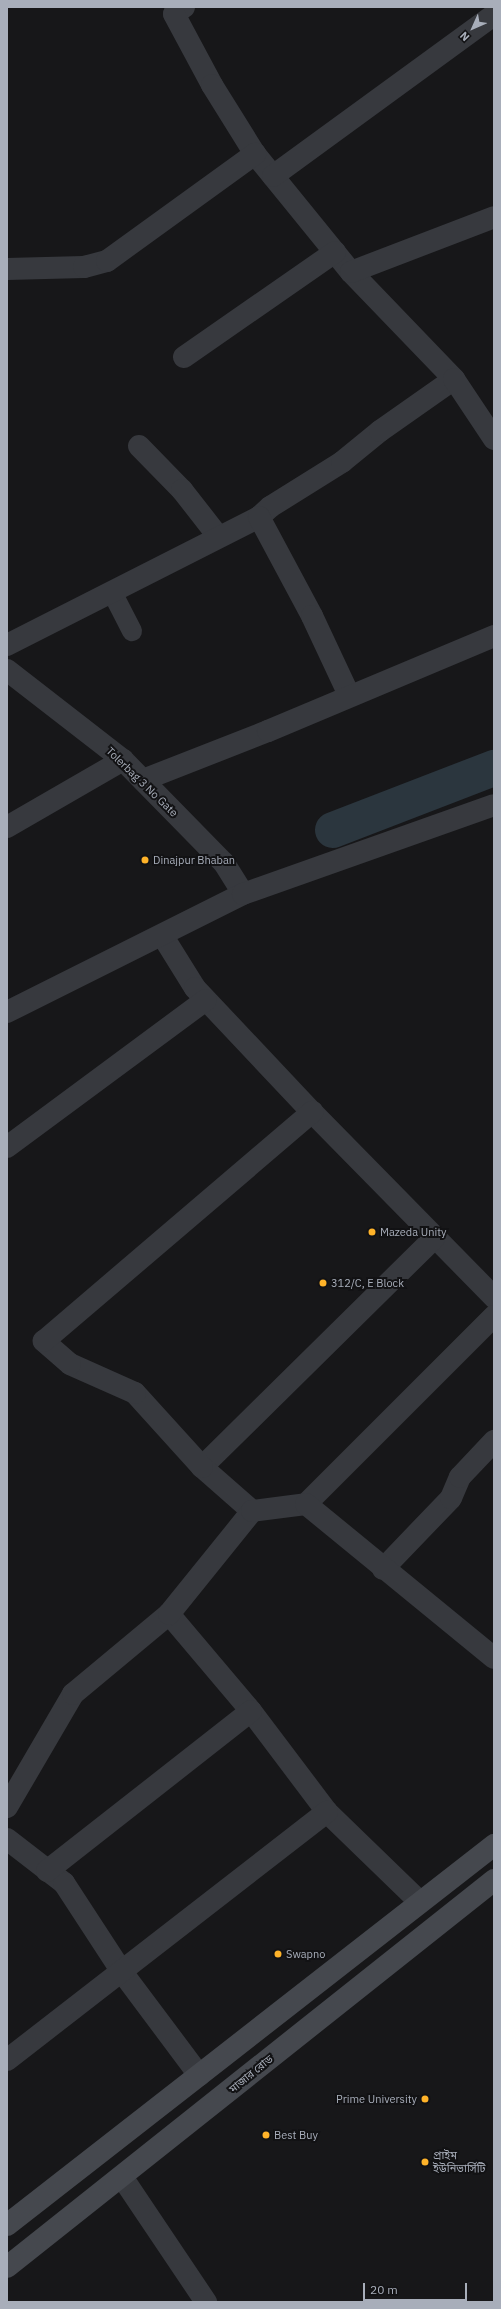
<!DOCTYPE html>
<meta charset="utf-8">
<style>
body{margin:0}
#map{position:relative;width:501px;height:2309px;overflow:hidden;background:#171719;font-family:"IBM Plex Sans","Noto Sans Bengali",sans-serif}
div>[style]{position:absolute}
.canal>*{height:36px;margin:-18px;padding:0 18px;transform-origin:18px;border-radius:18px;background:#2b363e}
.service>*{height:20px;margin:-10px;padding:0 10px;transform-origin:10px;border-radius:10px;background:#37393e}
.pedestrian>*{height:22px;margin:-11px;padding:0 11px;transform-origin:11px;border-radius:11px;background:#37393e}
.minor>*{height:22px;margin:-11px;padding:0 11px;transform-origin:11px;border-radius:11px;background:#37393e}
.secondary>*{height:22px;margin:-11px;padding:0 11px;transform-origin:11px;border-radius:11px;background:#45484e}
.dots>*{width:11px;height:11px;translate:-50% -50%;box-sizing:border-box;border:2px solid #121214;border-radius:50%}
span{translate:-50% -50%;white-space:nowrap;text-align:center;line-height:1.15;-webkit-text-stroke:4px #121214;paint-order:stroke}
.street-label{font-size:11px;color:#a8aeba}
.poi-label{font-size:11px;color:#a8aeba}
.left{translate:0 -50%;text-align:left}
.right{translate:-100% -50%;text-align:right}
.frame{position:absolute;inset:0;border:8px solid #a8aeba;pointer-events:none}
.north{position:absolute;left:453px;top:8px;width:40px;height:40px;-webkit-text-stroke:3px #121214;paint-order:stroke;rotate:225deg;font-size:11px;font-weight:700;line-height:16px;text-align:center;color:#a8aeba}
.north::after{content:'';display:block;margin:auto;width:14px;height:18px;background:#a8aeba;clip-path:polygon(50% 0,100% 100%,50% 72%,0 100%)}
.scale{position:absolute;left:363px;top:2283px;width:104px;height:18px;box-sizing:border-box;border:2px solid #a8aeba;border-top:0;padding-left:5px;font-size:12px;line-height:14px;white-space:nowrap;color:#a8aeba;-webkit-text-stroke:3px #121214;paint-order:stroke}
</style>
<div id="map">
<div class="canal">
<div style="left:333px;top:830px;width:173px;rotate:-21.1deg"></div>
</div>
<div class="service">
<div style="left:112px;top:592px;width:44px;rotate:62.9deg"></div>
</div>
<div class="pedestrian">
<div style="left:259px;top:517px;width:15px;rotate:-42deg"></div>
<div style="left:270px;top:507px;width:85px;rotate:-32deg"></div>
<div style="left:342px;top:462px;width:49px;rotate:-39.2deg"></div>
<div style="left:380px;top:431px;width:90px;rotate:-35.1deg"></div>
</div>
<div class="minor">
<div style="left:184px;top:7px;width:12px;rotate:145deg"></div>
<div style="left:174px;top:14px;width:81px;rotate:61.8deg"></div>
<div style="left:212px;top:85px;width:81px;rotate:58.1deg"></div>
<div style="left:255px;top:154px;width:152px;rotate:50.9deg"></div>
<div style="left:351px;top:272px;width:149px;rotate:46.1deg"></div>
<div style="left:454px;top:379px;width:72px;rotate:56.3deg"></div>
<div style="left:273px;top:176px;width:273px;rotate:-36.1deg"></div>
<div style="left:7px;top:269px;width:77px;rotate:-1.5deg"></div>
<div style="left:84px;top:267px;width:24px;rotate:-15deg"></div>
<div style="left:107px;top:261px;width:183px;rotate:-35.9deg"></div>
<div style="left:351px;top:272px;width:153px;rotate:-21deg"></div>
<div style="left:184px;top:357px;width:184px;rotate:-34.8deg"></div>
<div style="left:139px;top:446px;width:62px;rotate:45.7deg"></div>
<div style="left:182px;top:490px;width:58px;rotate:52deg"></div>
<div style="left:7px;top:645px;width:283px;rotate:-26.9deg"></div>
<div style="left:259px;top:517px;width:112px;rotate:61.8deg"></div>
<div style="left:312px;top:616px;width:87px;rotate:64.9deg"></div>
<div style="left:7px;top:670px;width:147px;rotate:37.8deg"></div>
<div style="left:123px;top:760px;width:144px;rotate:45.6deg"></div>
<div style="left:224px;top:863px;width:36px;rotate:58deg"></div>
<div style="left:143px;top:780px;width:134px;rotate:-21.4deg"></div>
<div style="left:268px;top:731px;width:245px;rotate:-22.8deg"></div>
<div style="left:7px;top:827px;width:134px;rotate:-30deg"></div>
<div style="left:162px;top:935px;width:62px;rotate:58.1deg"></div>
<div style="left:195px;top:988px;width:170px;rotate:46.7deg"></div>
<div style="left:312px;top:1112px;width:260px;rotate:45.5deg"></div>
<div style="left:7px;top:1012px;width:264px;rotate:-26.6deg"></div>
<div style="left:243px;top:894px;width:266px;rotate:-19.5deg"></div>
<div style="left:7px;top:1147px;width:247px;rotate:-36.5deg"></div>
<div style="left:202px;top:1467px;width:326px;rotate:-44.6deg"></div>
<div style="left:306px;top:1504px;width:266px;rotate:-45deg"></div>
<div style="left:252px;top:1511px;width:67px;rotate:-138.7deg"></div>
<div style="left:202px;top:1467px;width:100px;rotate:-132.2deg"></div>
<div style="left:135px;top:1393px;width:71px;rotate:-156deg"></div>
<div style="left:70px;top:1364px;width:35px;rotate:-139deg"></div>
<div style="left:44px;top:1341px;width:353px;rotate:-40.5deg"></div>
<div style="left:383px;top:1569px;width:98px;rotate:-46.2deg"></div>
<div style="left:451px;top:1498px;width:23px;rotate:-67deg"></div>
<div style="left:460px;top:1477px;width:50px;rotate:-46.6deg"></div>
<div style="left:169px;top:1614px;width:127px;rotate:49.8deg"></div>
<div style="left:251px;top:1711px;width:126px;rotate:53deg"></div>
<div style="left:327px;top:1812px;width:129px;rotate:44.1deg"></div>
<div style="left:7px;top:1807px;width:131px;rotate:-59.7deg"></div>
<div style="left:73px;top:1694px;width:125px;rotate:-39.8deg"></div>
<div style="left:169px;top:1614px;width:132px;rotate:-51.1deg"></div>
<div style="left:252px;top:1511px;width:54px;rotate:-7.4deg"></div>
<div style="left:306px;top:1504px;width:243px;rotate:39.3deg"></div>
<div style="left:7px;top:1839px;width:72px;rotate:37.7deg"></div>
<div style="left:64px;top:1883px;width:106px;rotate:56.9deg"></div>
<div style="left:122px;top:1972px;width:129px;rotate:53.2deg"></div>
<div style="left:47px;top:1871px;width:259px;rotate:-38.1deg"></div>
<div style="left:7px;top:2060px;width:405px;rotate:-37.8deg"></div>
<div style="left:122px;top:2177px;width:151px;rotate:56.1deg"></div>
</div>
<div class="secondary">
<div style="left:7px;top:2225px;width:618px;rotate:-37.96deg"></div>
<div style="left:7px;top:2267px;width:622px;rotate:-38.47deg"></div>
</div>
<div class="dots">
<div style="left:145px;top:860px;background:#ffb329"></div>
<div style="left:372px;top:1232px;background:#ffb329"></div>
<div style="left:323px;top:1283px;background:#ffb329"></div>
<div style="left:278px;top:1954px;background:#ffb329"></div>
<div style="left:425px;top:2099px;background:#ffb329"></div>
<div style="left:266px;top:2135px;background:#ffb329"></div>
<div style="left:425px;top:2162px;background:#ffb329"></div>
</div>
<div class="street-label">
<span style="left:142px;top:782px;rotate:44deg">Tolerbag 3 No Gate</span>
<span style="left:251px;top:2074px;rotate:-39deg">মাজার রোড</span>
</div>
<div class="poi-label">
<span class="left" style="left:153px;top:860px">Dinajpur Bhaban</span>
<span class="left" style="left:380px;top:1232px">Mazeda Unity</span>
<span class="left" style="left:331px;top:1283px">312/C, E Block</span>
<span class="left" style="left:286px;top:1954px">Swapno</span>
<span class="right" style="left:417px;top:2099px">Prime University</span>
<span class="left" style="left:274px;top:2135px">Best Buy</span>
<span class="left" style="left:433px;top:2162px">প্রাইম<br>ইউনিভার্সিটি</span>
</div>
<div class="frame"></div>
<div class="north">N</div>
<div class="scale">20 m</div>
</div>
